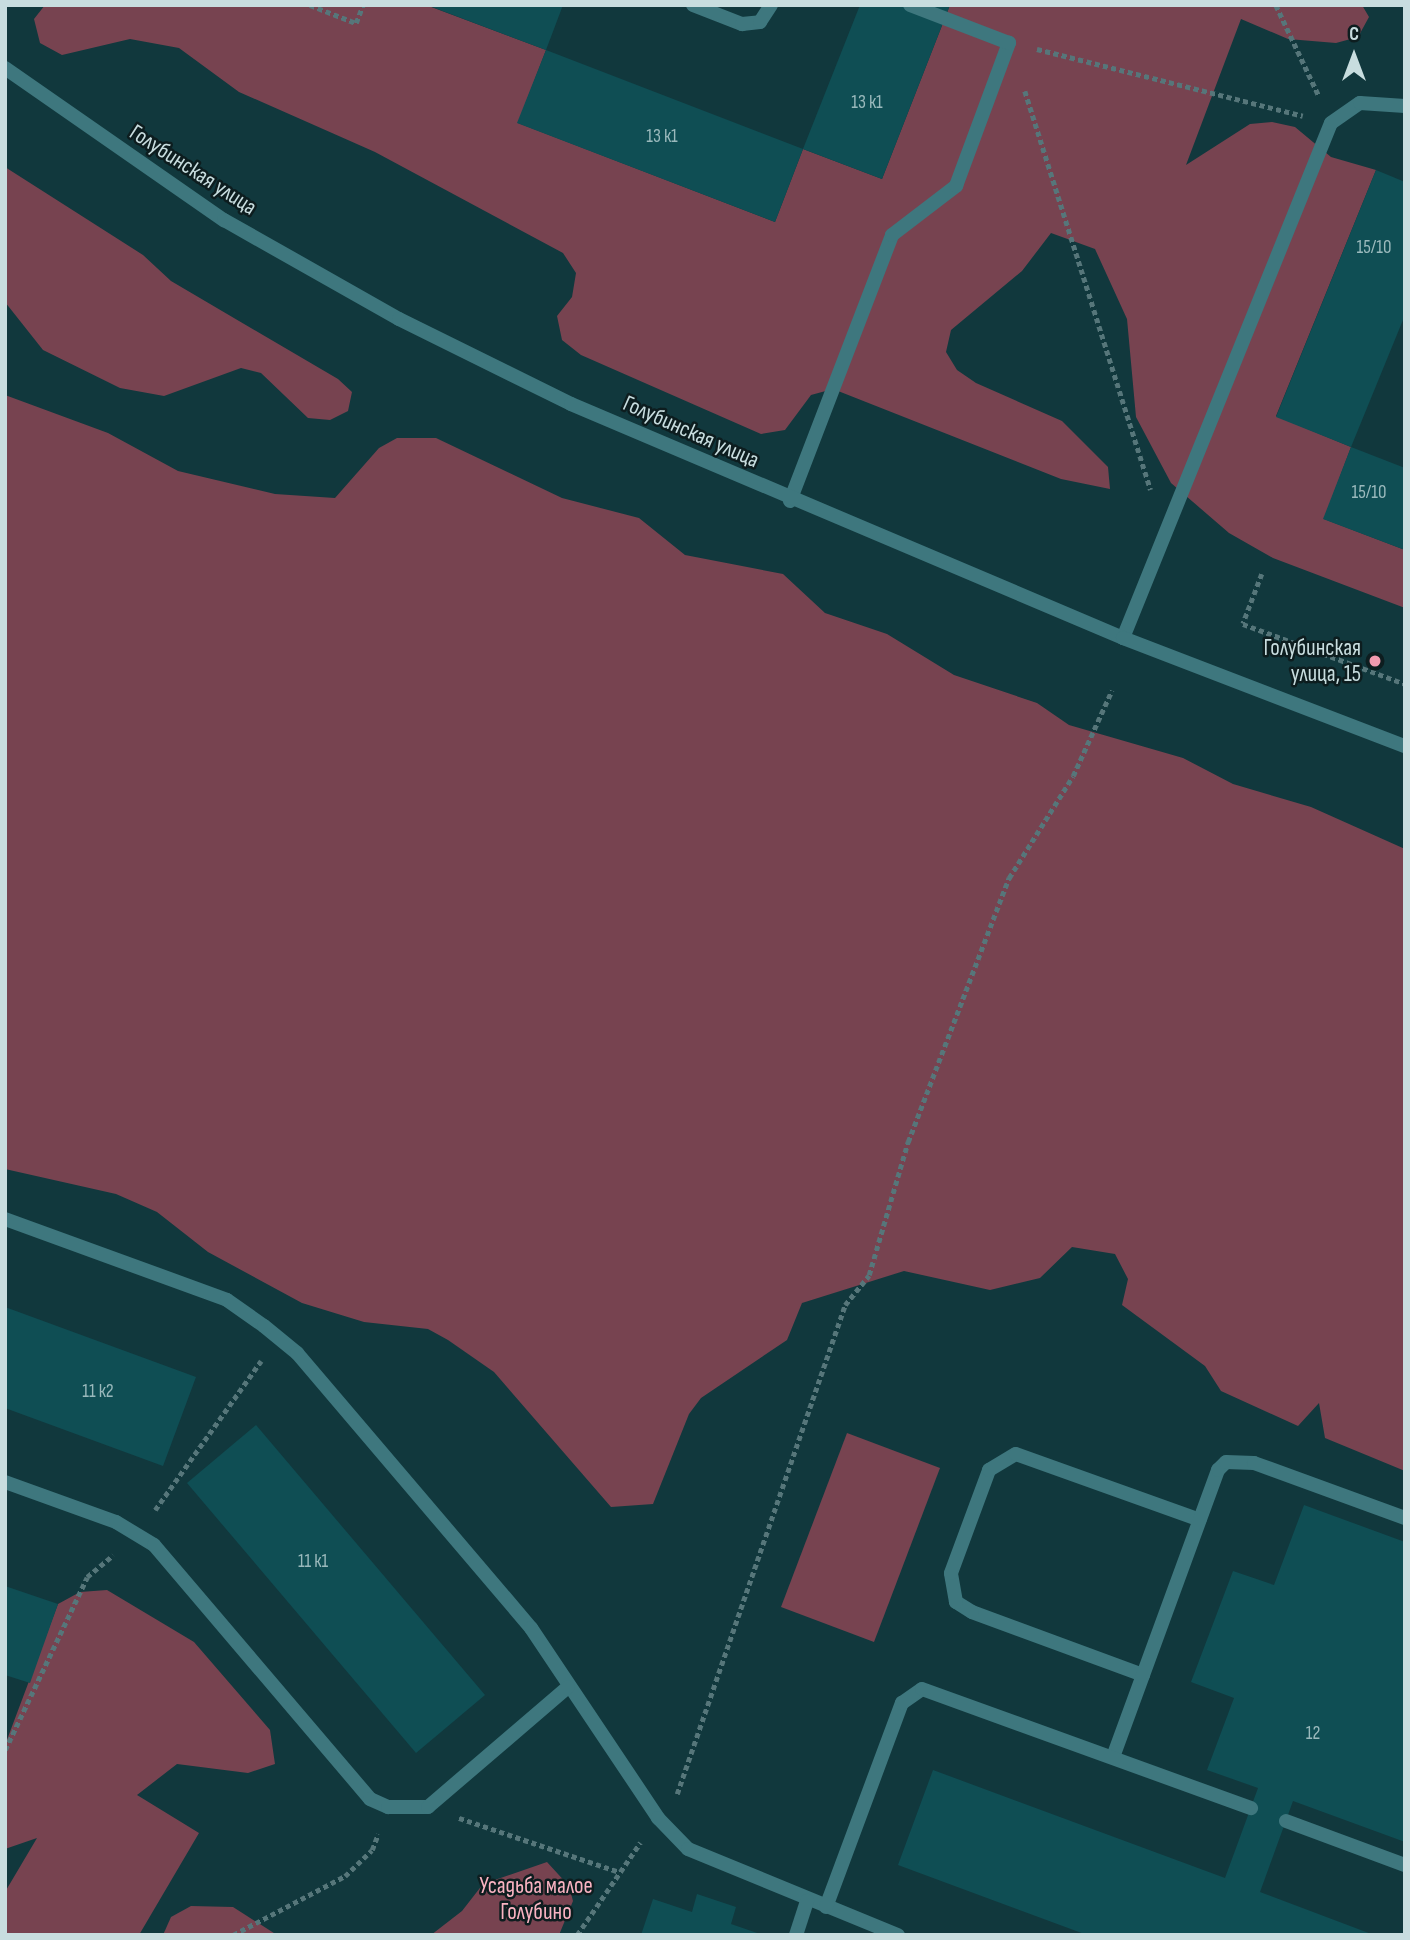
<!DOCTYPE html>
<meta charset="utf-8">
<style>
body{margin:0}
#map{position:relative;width:1410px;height:1940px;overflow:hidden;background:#11383d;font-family:"Sofia Sans Condensed",sans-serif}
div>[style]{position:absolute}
.green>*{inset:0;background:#774350}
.building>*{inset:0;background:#0f4e54}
.path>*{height:4.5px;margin-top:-2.25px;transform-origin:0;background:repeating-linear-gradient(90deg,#56767a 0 5px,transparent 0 8.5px)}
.service>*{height:14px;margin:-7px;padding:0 7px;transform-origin:7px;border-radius:7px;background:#3e777e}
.tertiary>*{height:14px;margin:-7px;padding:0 7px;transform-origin:7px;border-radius:7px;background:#3e777e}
.dots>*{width:19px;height:19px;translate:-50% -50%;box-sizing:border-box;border:4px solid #0d1d1f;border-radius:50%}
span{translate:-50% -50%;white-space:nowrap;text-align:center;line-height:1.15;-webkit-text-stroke:5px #0d1d1f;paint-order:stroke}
.number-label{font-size:19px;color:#9ab9bc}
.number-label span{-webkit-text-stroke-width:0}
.street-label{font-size:23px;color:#c8dddf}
.poi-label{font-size:23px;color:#c8dddf}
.right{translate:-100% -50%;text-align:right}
.park-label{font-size:23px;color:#fab3c2}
.frame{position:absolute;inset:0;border:7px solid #c8dddf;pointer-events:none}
.north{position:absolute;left:1319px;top:21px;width:70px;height:70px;-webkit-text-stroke:5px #0d1d1f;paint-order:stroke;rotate:0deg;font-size:19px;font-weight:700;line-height:28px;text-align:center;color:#c8dddf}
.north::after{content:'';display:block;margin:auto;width:24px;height:32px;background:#c8dddf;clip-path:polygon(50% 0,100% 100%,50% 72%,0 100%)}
</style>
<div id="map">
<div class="green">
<div style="clip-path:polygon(45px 5px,426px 5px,546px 50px,518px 123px,775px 222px,803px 149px,882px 179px,950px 5px,1362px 5px,1369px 17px,1358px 37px,1336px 43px,1288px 39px,1241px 19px,1186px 165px,1250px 124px,1272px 122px,1295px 127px,1331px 157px,1376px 170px,1276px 416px,1351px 447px,1324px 519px,1405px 550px,1405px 608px,1273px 558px,1229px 533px,1171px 483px,1136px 417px,1127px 319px,1095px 249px,1051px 233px,1022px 271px,951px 330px,946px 352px,957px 370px,976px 383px,1062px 421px,1108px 467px,1110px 489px,1061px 479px,833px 389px,811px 395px,785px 430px,761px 434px,581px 355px,562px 340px,557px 316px,572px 297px,576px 273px,563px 253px,375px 152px,239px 92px,179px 48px,130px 39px,62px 55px,40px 43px,34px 19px)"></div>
<div style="clip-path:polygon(5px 167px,143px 255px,171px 281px,338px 379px,352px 392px,348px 411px,330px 420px,308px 418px,261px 373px,241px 368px,164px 396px,120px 388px,43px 350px,5px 302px)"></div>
<div style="clip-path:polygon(5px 395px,108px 433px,178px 471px,275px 494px,335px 498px,379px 448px,397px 438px,436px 438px,562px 498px,639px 518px,685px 555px,783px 574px,825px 613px,887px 634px,954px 675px,1037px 703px,1069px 725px,1183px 758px,1233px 784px,1311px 807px,1405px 849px,1405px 1471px,1325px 1438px,1319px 1403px,1298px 1426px,1221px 1391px,1205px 1366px,1122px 1305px,1128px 1279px,1115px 1254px,1072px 1247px,1040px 1278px,990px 1290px,904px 1271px,802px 1303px,787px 1340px,701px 1398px,689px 1414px,653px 1504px,611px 1507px,494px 1372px,448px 1340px,428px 1329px,364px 1322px,302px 1303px,208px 1252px,157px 1212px,116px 1194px,5px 1169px)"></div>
<div style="clip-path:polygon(847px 1433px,940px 1468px,874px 1642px,781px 1607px)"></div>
<div style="clip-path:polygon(107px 1590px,194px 1642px,270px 1730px,275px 1764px,248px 1773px,177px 1764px,137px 1795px,199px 1833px,139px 1935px,5px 1935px,5px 1892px,37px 1838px,5px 1849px,5px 1745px,58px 1604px,80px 1592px)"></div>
<div style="clip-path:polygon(547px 1862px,569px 1886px,573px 1901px,559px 1935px,431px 1935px,462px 1911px,483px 1884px)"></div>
<div style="clip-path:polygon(191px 1906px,233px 1907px,277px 1935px,163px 1935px,171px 1917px)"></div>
</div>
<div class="building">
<div style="clip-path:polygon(427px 5px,563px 5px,546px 50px)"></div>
<div style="clip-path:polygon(860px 5px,950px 5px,882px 179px,803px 149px)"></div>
<div style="clip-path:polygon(546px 50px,803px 149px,775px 222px,517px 123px)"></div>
<div style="clip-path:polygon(1376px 170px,1405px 182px,1405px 315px,1351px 447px,1276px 417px)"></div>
<div style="clip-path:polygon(1351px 447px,1405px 468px,1405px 550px,1323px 519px)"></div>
<div style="clip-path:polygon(5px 1307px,196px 1377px,163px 1466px,5px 1408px)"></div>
<div style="clip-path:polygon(256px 1425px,485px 1695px,416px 1753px,187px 1483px)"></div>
<div style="clip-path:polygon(1304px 1505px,1405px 1542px,1405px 1842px,1293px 1801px,1260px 1892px,1374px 1935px,1087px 1935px,898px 1865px,933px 1770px,1225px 1878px,1258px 1788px,1207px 1770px,1234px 1698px,1191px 1682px,1233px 1571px,1274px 1585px)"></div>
<div style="clip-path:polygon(5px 1586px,58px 1604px,30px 1683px,5px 1675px)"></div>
<div style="clip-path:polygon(697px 1894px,736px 1907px,731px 1924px,763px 1935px,641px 1935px,653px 1899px,692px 1912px)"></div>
</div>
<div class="path">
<div style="left:310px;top:5px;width:49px;rotate:21.4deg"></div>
<div style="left:356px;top:23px;width:19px;rotate:-69deg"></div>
<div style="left:1276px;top:5px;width:101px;rotate:64.7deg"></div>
<div style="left:1037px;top:49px;width:274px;rotate:14.1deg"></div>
<div style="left:1025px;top:91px;width:418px;rotate:72.5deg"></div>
<div style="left:1262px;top:574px;width:53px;rotate:110.8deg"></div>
<div style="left:1243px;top:624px;width:173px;rotate:20.3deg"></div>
<div style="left:155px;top:1510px;width:183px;rotate:-54.6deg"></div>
<div style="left:5px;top:1750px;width:191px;rotate:-64.6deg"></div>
<div style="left:87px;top:1577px;width:34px;rotate:-40deg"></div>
<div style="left:677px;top:1794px;width:517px;rotate:-71.04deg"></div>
<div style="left:845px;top:1305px;width:38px;rotate:-51deg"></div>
<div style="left:869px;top:1275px;width:139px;rotate:-73.7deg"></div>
<div style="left:908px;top:1142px;width:283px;rotate:-69.1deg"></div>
<div style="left:1009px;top:878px;width:120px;rotate:-57.9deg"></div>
<div style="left:1073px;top:776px;width:94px;rotate:-65.6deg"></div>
<div style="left:459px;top:1818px;width:169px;rotate:18.6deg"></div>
<div style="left:233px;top:1935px;width:127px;rotate:-27.8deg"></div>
<div style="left:345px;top:1876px;width:37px;rotate:-44deg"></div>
<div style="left:372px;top:1850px;width:17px;rotate:-69deg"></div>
<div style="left:577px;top:1935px;width:112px;rotate:-55.6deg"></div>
</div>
<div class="service">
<div style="left:693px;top:5px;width:53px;rotate:21.2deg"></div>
<div style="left:742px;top:24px;width:18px;rotate:-6deg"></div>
<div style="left:760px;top:22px;width:20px;rotate:-57deg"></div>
<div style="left:790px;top:501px;width:285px;rotate:-69deg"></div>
<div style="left:892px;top:235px;width:81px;rotate:-37.4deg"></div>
<div style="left:956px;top:186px;width:153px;rotate:-69.7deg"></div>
<div style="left:1009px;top:43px;width:106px;rotate:-159deg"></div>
<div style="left:1123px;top:638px;width:555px;rotate:-68.01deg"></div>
<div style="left:1331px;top:123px;width:35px;rotate:-35deg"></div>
<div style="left:1360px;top:103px;width:45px;rotate:3.8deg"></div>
<div style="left:5px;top:1219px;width:236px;rotate:20deg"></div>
<div style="left:227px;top:1300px;width:45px;rotate:35.1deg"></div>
<div style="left:264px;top:1326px;width:43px;rotate:39.3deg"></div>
<div style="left:297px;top:1353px;width:361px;rotate:49.6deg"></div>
<div style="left:531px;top:1628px;width:229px;rotate:56.2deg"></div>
<div style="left:658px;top:1818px;width:43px;rotate:45.9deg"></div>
<div style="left:688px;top:1849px;width:227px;rotate:22.3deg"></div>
<div style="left:5px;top:1482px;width:118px;rotate:19.8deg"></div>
<div style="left:116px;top:1522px;width:44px;rotate:31.2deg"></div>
<div style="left:154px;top:1545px;width:333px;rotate:49.6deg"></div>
<div style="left:370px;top:1799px;width:20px;rotate:24deg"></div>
<div style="left:388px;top:1807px;width:40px"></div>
<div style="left:428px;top:1807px;width:184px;rotate:-40.6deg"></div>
<div style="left:1143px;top:1675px;width:182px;rotate:-159.8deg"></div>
<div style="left:972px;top:1612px;width:19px;rotate:-148deg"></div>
<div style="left:956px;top:1602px;width:29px;rotate:-100deg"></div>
<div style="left:951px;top:1573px;width:110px;rotate:-69.7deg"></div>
<div style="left:989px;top:1470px;width:31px;rotate:-31deg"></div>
<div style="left:1016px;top:1454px;width:195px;rotate:19.7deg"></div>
<div style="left:1113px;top:1757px;width:306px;rotate:-69.9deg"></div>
<div style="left:1218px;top:1470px;width:11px;rotate:-45deg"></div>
<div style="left:1226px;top:1462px;width:28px;rotate:2deg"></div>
<div style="left:1254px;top:1463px;width:161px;rotate:20deg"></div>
<div style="left:1286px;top:1821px;width:127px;rotate:20.3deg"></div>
<div style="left:826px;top:1907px;width:218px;rotate:-69.6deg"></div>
<div style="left:902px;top:1703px;width:24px;rotate:-35deg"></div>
<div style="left:922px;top:1689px;width:350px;rotate:19.9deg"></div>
<div style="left:796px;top:1935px;width:36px;rotate:-72deg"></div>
</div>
<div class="tertiary">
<div style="left:5px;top:68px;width:267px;rotate:34.8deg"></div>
<div style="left:224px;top:220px;width:201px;rotate:29.5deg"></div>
<div style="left:399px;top:319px;width:192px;rotate:26.3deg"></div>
<div style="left:571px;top:404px;width:600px;rotate:22.97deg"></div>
<div style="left:1123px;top:638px;width:302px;rotate:21deg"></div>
</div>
<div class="dots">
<div style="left:1375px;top:661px;background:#f29aaf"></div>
</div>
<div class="number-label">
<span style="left:867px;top:103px">13 к1</span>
<span style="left:662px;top:137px">13 к1</span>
<span style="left:1374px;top:248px">15/10</span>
<span style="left:1369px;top:493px">15/10</span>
<span style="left:98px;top:1392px">11 к2</span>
<span style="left:313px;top:1562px">11 к1</span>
<span style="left:1313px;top:1734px">12</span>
</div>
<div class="street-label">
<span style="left:193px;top:170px;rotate:33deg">Голубинская улица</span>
<span style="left:691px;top:432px;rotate:24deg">Голубинская улица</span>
</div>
<div class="poi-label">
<span class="right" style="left:1361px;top:661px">Голубинская<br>улица, 15</span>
</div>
<div class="park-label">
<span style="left:536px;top:1899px">Усадьба малое<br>Голубино</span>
</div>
<div class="frame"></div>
<div class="north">С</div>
</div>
